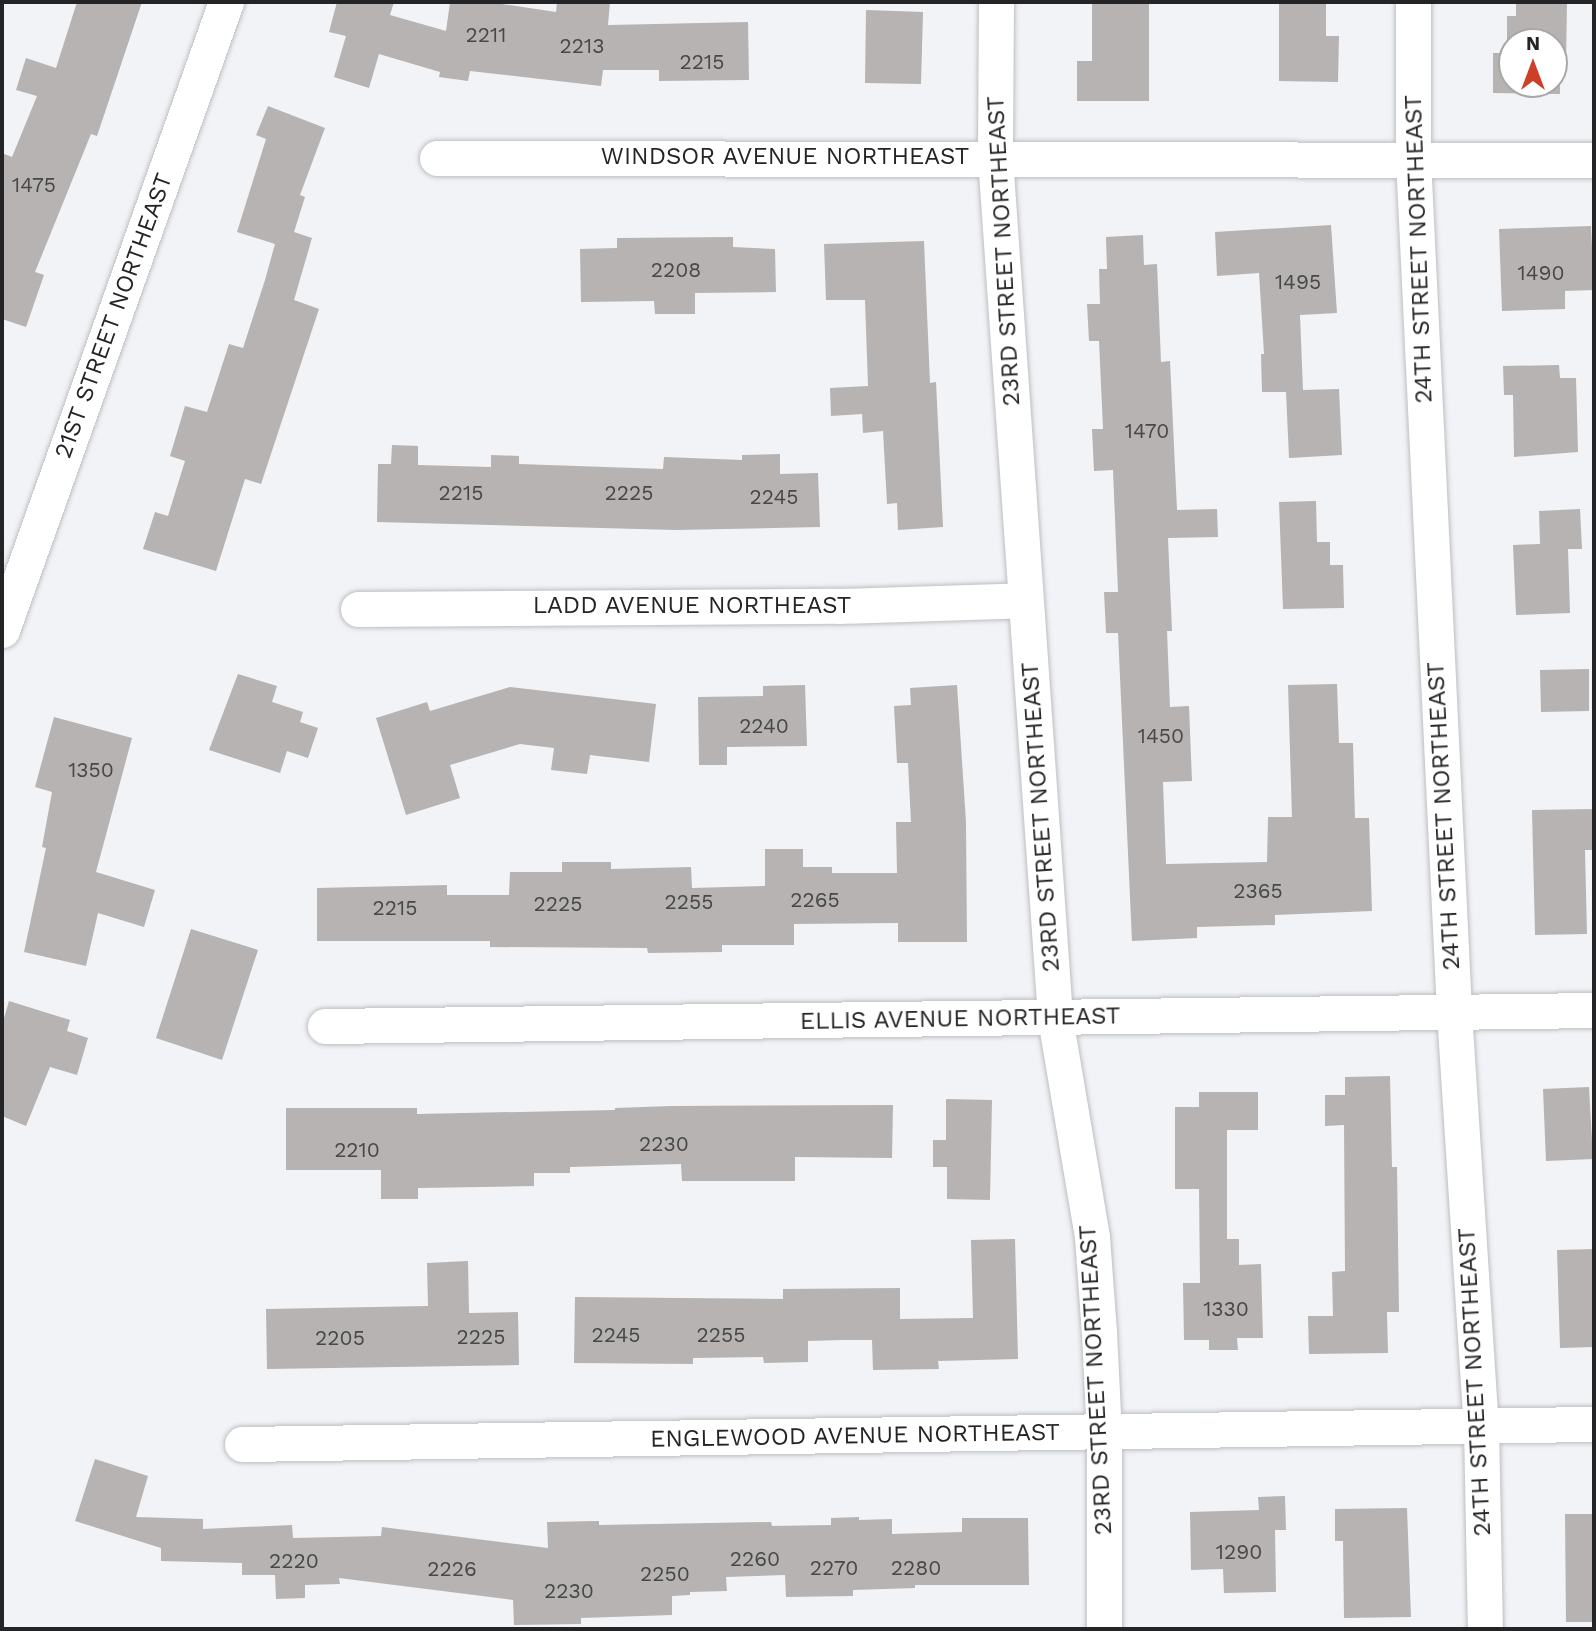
<!DOCTYPE html>
<style>
body{margin:0}
#map{position:relative;width:1596px;height:1631px;overflow:hidden;background:#f1f3f6;font-family:"Work Sans",sans-serif}
div>[style]{position:absolute}
.building>*{inset:0;background:#b6b3b2}
.roads{filter:drop-shadow(0 0 2px #bdbfc2) drop-shadow(0 0 2px #bdbfc2)}
.street>*{height:35px;margin:-17.5px;padding:0 17.5px;transform-origin:17.5px;border-radius:17.5px;background:#fff}
span{translate:-50% -50%;white-space:nowrap;text-align:center;line-height:1.15;-webkit-text-stroke:5px #fff;paint-order:stroke}
.number-label{font-size:21px;color:#484849}
.number-label span{-webkit-text-stroke-width:0}
.street-label{font-size:24px;color:#242426}
.frame{position:absolute;inset:0;border:4px solid #242426;pointer-events:none}
.north{position:absolute;left:1498px;top:28px;width:70px;height:70px;box-sizing:border-box;background:#fff;border:2px solid #a7a7a8;border-radius:50%;rotate:0deg;font-size:19px;font-weight:700;line-height:28px;text-align:center;color:#242426}
.north::after{content:'';display:block;margin:auto;width:24px;height:32px;background:#cb4026;clip-path:polygon(50% 0,100% 100%,50% 72%,0 100%)}
</style>
<div id="map">
<div class="building">
<div style="clip-path:polygon(77px 2px,142px 2px,97px 136px,91px 134px,35px 272px,44px 275px,26px 327px,2px 319px,2px 153px,12px 157px,37px 96px,16px 90px,26px 58px,56px 68px)"></div>
<div style="clip-path:polygon(337px 2px,394px 2px,390px 15px,446px 31px,450px 2px,489px 2px,556px 12px,557px 2px,610px 2px,608px 25px,748px 22px,749px 80px,659px 81px,659px 70px,603px 70px,601px 86px,470px 71px,468px 81px,439px 77px,440px 72px,379px 54px,369px 88px,334px 77px,346px 36px,329px 32px)"></div>
<div style="clip-path:polygon(1092px 2px,1149px 2px,1149px 101px,1077px 101px,1077px 61px,1092px 61px)"></div>
<div style="clip-path:polygon(1279px 2px,1326px 2px,1326px 36px,1339px 36px,1338px 82px,1279px 81px)"></div>
<div style="clip-path:polygon(evenodd,1516px 2px,1567px 2px,1566px 63px,1560px 63px,1560px 94px,1493px 93px,1493px 53px,1507px 53px,1507px 16px,1516px 16px,1516px 2px,1512px 42px,1554px 42px,1554px 84px,1512px 84px,1512px 42px)"></div>
<div style="clip-path:polygon(866px 10px,923px 12px,921px 84px,865px 83px)"></div>
<div style="clip-path:polygon(268px 106px,325px 128px,300px 195px,305px 197px,294px 232px,312px 238px,294px 300px,319px 309px,261px 484px,245px 479px,216px 571px,143px 549px,155px 512px,168px 516px,185px 461px,170px 456px,185px 406px,207px 412px,229px 344px,243px 348px,265px 280px,275px 244px,237px 232px,266px 139px,256px 135px)"></div>
<div style="clip-path:polygon(1331px 225px,1337px 313px,1300px 315px,1303px 390px,1339px 389px,1342px 455px,1289px 458px,1286px 392px,1262px 392px,1261px 354px,1264px 354px,1259px 273px,1217px 276px,1215px 232px)"></div>
<div style="clip-path:polygon(1591px 226px,1594px 290px,1565px 291px,1565px 309px,1502px 311px,1499px 229px)"></div>
<div style="clip-path:polygon(1143px 235px,1144px 265px,1157px 264px,1161px 362px,1170px 361px,1177px 510px,1217px 509px,1218px 537px,1168px 538px,1172px 631px,1167px 631px,1170px 707px,1189px 706px,1192px 781px,1163px 782px,1166px 864px,1267px 862px,1268px 817px,1292px 817px,1288px 685px,1337px 684px,1339px 743px,1353px 743px,1355px 818px,1369px 818px,1372px 911px,1275px 915px,1275px 925px,1197px 927px,1197px 938px,1132px 941px,1118px 633px,1106px 633px,1104px 592px,1118px 592px,1113px 470px,1094px 471px,1092px 429px,1103px 429px,1099px 341px,1089px 341px,1087px 304px,1100px 304px,1099px 269px,1107px 269px,1106px 237px)"></div>
<div style="clip-path:polygon(733px 237px,733px 247px,775px 249px,776px 292px,695px 293px,695px 314px,655px 314px,654px 301px,581px 302px,580px 249px,617px 248px,617px 238px)"></div>
<div style="clip-path:polygon(924px 241px,930px 383px,936px 382px,943px 527px,898px 530px,897px 503px,887px 504px,883px 431px,863px 433px,862px 414px,831px 416px,830px 388px,868px 386px,865px 300px,826px 300px,824px 244px)"></div>
<div style="clip-path:polygon(1559px 365px,1560px 378px,1576px 378px,1578px 452px,1514px 457px,1513px 395px,1504px 395px,1503px 366px)"></div>
<div style="clip-path:polygon(392px 445px,418px 446px,418px 465px,491px 467px,491px 455px,519px 456px,519px 464px,663px 469px,664px 457px,742px 460px,742px 455px,780px 454px,780px 474px,818px 473px,820px 527px,676px 530px,377px 522px,378px 464px,391px 464px)"></div>
<div style="clip-path:polygon(1316px 501px,1317px 542px,1330px 542px,1330px 565px,1343px 565px,1344px 608px,1283px 609px,1279px 502px)"></div>
<div style="clip-path:polygon(1580px 509px,1582px 549px,1568px 549px,1570px 613px,1516px 615px,1513px 545px,1540px 544px,1539px 511px)"></div>
<div style="clip-path:polygon(1589px 669px,1589px 711px,1541px 712px,1540px 670px)"></div>
<div style="clip-path:polygon(238px 674px,277px 686px,272px 702px,303px 712px,300px 722px,318px 728px,308px 758px,287px 751px,280px 773px,209px 750px)"></div>
<div style="clip-path:polygon(805px 685px,807px 746px,727px 747px,727px 765px,699px 765px,698px 697px,763px 696px,763px 686px)"></div>
<div style="clip-path:polygon(957px 685px,966px 822px,967px 942px,898px 942px,898px 923px,794px 924px,794px 945px,722px 945px,722px 952px,648px 953px,647px 948px,490px 947px,490px 941px,317px 941px,317px 888px,447px 885px,447px 895px,509px 895px,510px 872px,562px 872px,562px 862px,611px 862px,611px 869px,691px 867px,692px 888px,765px 886px,765px 849px,803px 849px,803px 867px,832px 867px,832px 873px,897px 873px,896px 822px,911px 822px,908px 763px,897px 763px,894px 706px,911px 705px,910px 688px)"></div>
<div style="clip-path:polygon(510px 687px,656px 704px,649px 762px,590px 755px,587px 774px,551px 770px,554px 748px,520px 744px,450px 765px,460px 798px,406px 815px,376px 718px,427px 702px,430px 711px)"></div>
<div style="clip-path:polygon(54px 717px,132px 738px,96px 872px,155px 890px,144px 927px,98px 913px,86px 966px,24px 952px,46px 848px,42px 847px,52px 792px,35px 787px)"></div>
<div style="clip-path:polygon(1594px 809px,1594px 850px,1585px 850px,1587px 934px,1535px 935px,1532px 810px)"></div>
<div style="clip-path:polygon(191px 929px,258px 950px,222px 1060px,156px 1038px)"></div>
<div style="clip-path:polygon(9px 1001px,70px 1020px,67px 1031px,88px 1038px,77px 1075px,50px 1067px,26px 1126px,2px 1116px,2px 1025px)"></div>
<div style="clip-path:polygon(1390px 1076px,1392px 1167px,1397px 1167px,1399px 1312px,1387px 1312px,1388px 1353px,1309px 1354px,1308px 1316px,1333px 1316px,1332px 1272px,1345px 1271px,1344px 1125px,1325px 1126px,1325px 1095px,1345px 1095px,1345px 1077px)"></div>
<div style="clip-path:polygon(1589px 1087px,1593px 1159px,1546px 1161px,1543px 1089px)"></div>
<div style="clip-path:polygon(1199px 1092px,1258px 1092px,1258px 1130px,1227px 1130px,1227px 1239px,1239px 1239px,1239px 1265px,1261px 1264px,1263px 1338px,1237px 1338px,1238px 1350px,1209px 1350px,1209px 1340px,1184px 1340px,1183px 1283px,1200px 1283px,1199px 1189px,1175px 1189px,1175px 1107px,1199px 1107px)"></div>
<div style="clip-path:polygon(946px 1099px,992px 1100px,990px 1200px,947px 1199px,947px 1167px,933px 1167px,933px 1140px,946px 1140px)"></div>
<div style="clip-path:polygon(893px 1105px,892px 1158px,795px 1157px,795px 1181px,682px 1181px,681px 1164px,570px 1167px,570px 1173px,534px 1173px,534px 1186px,418px 1188px,418px 1199px,381px 1199px,381px 1170px,286px 1170px,286px 1108px,417px 1108px,417px 1114px,615px 1110px,615px 1108px,671px 1106px)"></div>
<div style="clip-path:polygon(1015px 1239px,1018px 1359px,938px 1361px,939px 1369px,873px 1370px,872px 1340px,841px 1340px,808px 1341px,808px 1362px,764px 1363px,763px 1357px,693px 1358px,693px 1364px,574px 1363px,575px 1297px,783px 1299px,783px 1289px,900px 1288px,900px 1319px,973px 1318px,971px 1240px)"></div>
<div style="clip-path:polygon(1594px 1249px,1594px 1347px,1560px 1348px,1557px 1250px)"></div>
<div style="clip-path:polygon(468px 1261px,469px 1313px,518px 1312px,519px 1365px,267px 1369px,266px 1309px,428px 1306px,427px 1263px)"></div>
<div style="clip-path:polygon(95px 1459px,148px 1476px,136px 1517px,203px 1519px,203px 1529px,292px 1525px,293px 1538px,381px 1536px,382px 1527px,548px 1548px,547px 1522px,599px 1521px,599px 1525px,771px 1522px,772px 1526px,831px 1525px,831px 1518px,859px 1517px,859px 1520px,892px 1519px,892px 1534px,962px 1532px,962px 1518px,1028px 1518px,1029px 1585px,915px 1585px,915px 1588px,853px 1590px,853px 1596px,786px 1597px,785px 1575px,726px 1577px,727px 1591px,690px 1592px,690px 1595px,672px 1596px,672px 1615px,581px 1618px,581px 1624px,514px 1625px,513px 1600px,339px 1578px,340px 1584px,305px 1585px,305px 1598px,276px 1599px,275px 1575px,242px 1575px,242px 1563px,161px 1561px,161px 1548px,75px 1521px)"></div>
<div style="clip-path:polygon(1285px 1496px,1286px 1530px,1275px 1530px,1276px 1592px,1224px 1593px,1223px 1569px,1191px 1570px,1190px 1512px,1259px 1510px,1258px 1497px)"></div>
<div style="clip-path:polygon(1407px 1508px,1411px 1617px,1344px 1618px,1343px 1541px,1335px 1541px,1335px 1509px)"></div>
<div style="clip-path:polygon(1565px 1514px,1594px 1514px,1594px 1622px,1566px 1622px)"></div>
</div>
<div class="roads">
<div class="street">
<div style="left:996px;top:2px;width:155px;rotate:90.4deg"></div>
<div style="left:995px;top:157px;width:863px;rotate:86.01deg"></div>
<div style="left:1055px;top:1018px;width:222px;rotate:80.4deg"></div>
<div style="left:1092px;top:1237px;width:95px;rotate:85.8deg"></div>
<div style="left:1099px;top:1332px;width:101px;rotate:87.2deg"></div>
<div style="left:1104px;top:1433px;width:196px;rotate:90deg"></div>
<div style="left:1413px;top:2px;width:156px;rotate:90deg"></div>
<div style="left:1413px;top:158px;width:855px;rotate:87.25deg"></div>
<div style="left:1454px;top:1012px;width:414px;rotate:86.3deg"></div>
<div style="left:1481px;top:1425px;width:204px;rotate:88.9deg"></div>
<div style="left:437px;top:158px;width:1157px;rotate:0.1deg"></div>
<div style="left:358px;top:609px;width:481px;rotate:-0.4deg"></div>
<div style="left:839px;top:606px;width:186px;rotate:-1.8deg"></div>
<div style="left:2px;top:630px;width:667px;rotate:-70.37deg"></div>
<div style="left:325px;top:1026px;width:1269px;rotate:-0.72deg"></div>
<div style="left:242px;top:1444px;width:1352px;rotate:-0.85deg"></div>
</div>
</div>
<div class="number-label">
<span style="left:486px;top:35px">2211</span>
<span style="left:582px;top:46px">2213</span>
<span style="left:702px;top:62px">2215</span>
<span style="left:34px;top:185px">1475</span>
<span style="left:676px;top:270px">2208</span>
<span style="left:1541px;top:273px">1490</span>
<span style="left:1298px;top:282px">1495</span>
<span style="left:1147px;top:431px">1470</span>
<span style="left:461px;top:493px">2215</span>
<span style="left:629px;top:493px">2225</span>
<span style="left:774px;top:497px">2245</span>
<span style="left:764px;top:726px">2240</span>
<span style="left:1161px;top:736px">1450</span>
<span style="left:91px;top:770px">1350</span>
<span style="left:1258px;top:891px">2365</span>
<span style="left:815px;top:900px">2265</span>
<span style="left:689px;top:902px">2255</span>
<span style="left:558px;top:904px">2225</span>
<span style="left:395px;top:908px">2215</span>
<span style="left:664px;top:1144px">2230</span>
<span style="left:357px;top:1150px">2210</span>
<span style="left:1226px;top:1309px">1330</span>
<span style="left:616px;top:1335px">2245</span>
<span style="left:721px;top:1335px">2255</span>
<span style="left:481px;top:1337px">2225</span>
<span style="left:340px;top:1338px">2205</span>
<span style="left:1239px;top:1552px">1290</span>
<span style="left:755px;top:1559px">2260</span>
<span style="left:294px;top:1561px">2220</span>
<span style="left:834px;top:1568px">2270</span>
<span style="left:916px;top:1568px">2280</span>
<span style="left:452px;top:1569px">2226</span>
<span style="left:665px;top:1574px">2250</span>
<span style="left:569px;top:1591px">2230</span>
</div>
<div class="street-label">
<span style="left:785px;top:157px">WINDSOR AVENUE NORTHEAST</span>
<span style="left:1419px;top:249px;rotate:-92deg">24TH STREET NORTHEAST</span>
<span style="left:1004px;top:251px;rotate:-93deg">23RD STREET NORTHEAST</span>
<span style="left:114px;top:316px;rotate:-70deg">21ST STREET NORTHEAST</span>
<span style="left:692px;top:606px">LADD AVENUE NORTHEAST</span>
<span style="left:1444px;top:816px;rotate:-93deg">24TH STREET NORTHEAST</span>
<span style="left:1041px;top:817px;rotate:-94deg">23RD STREET NORTHEAST</span>
<span style="left:960px;top:1019px;rotate:-1deg">ELLIS AVENUE NORTHEAST</span>
<span style="left:1096px;top:1380px;rotate:-93deg">23RD STREET NORTHEAST</span>
<span style="left:1475px;top:1382px;rotate:-93deg">24TH STREET NORTHEAST</span>
<span style="left:855px;top:1436px;rotate:-1deg">ENGLEWOOD AVENUE NORTHEAST</span>
</div>
<div class="frame"></div>
<div class="north">N</div>
</div>
